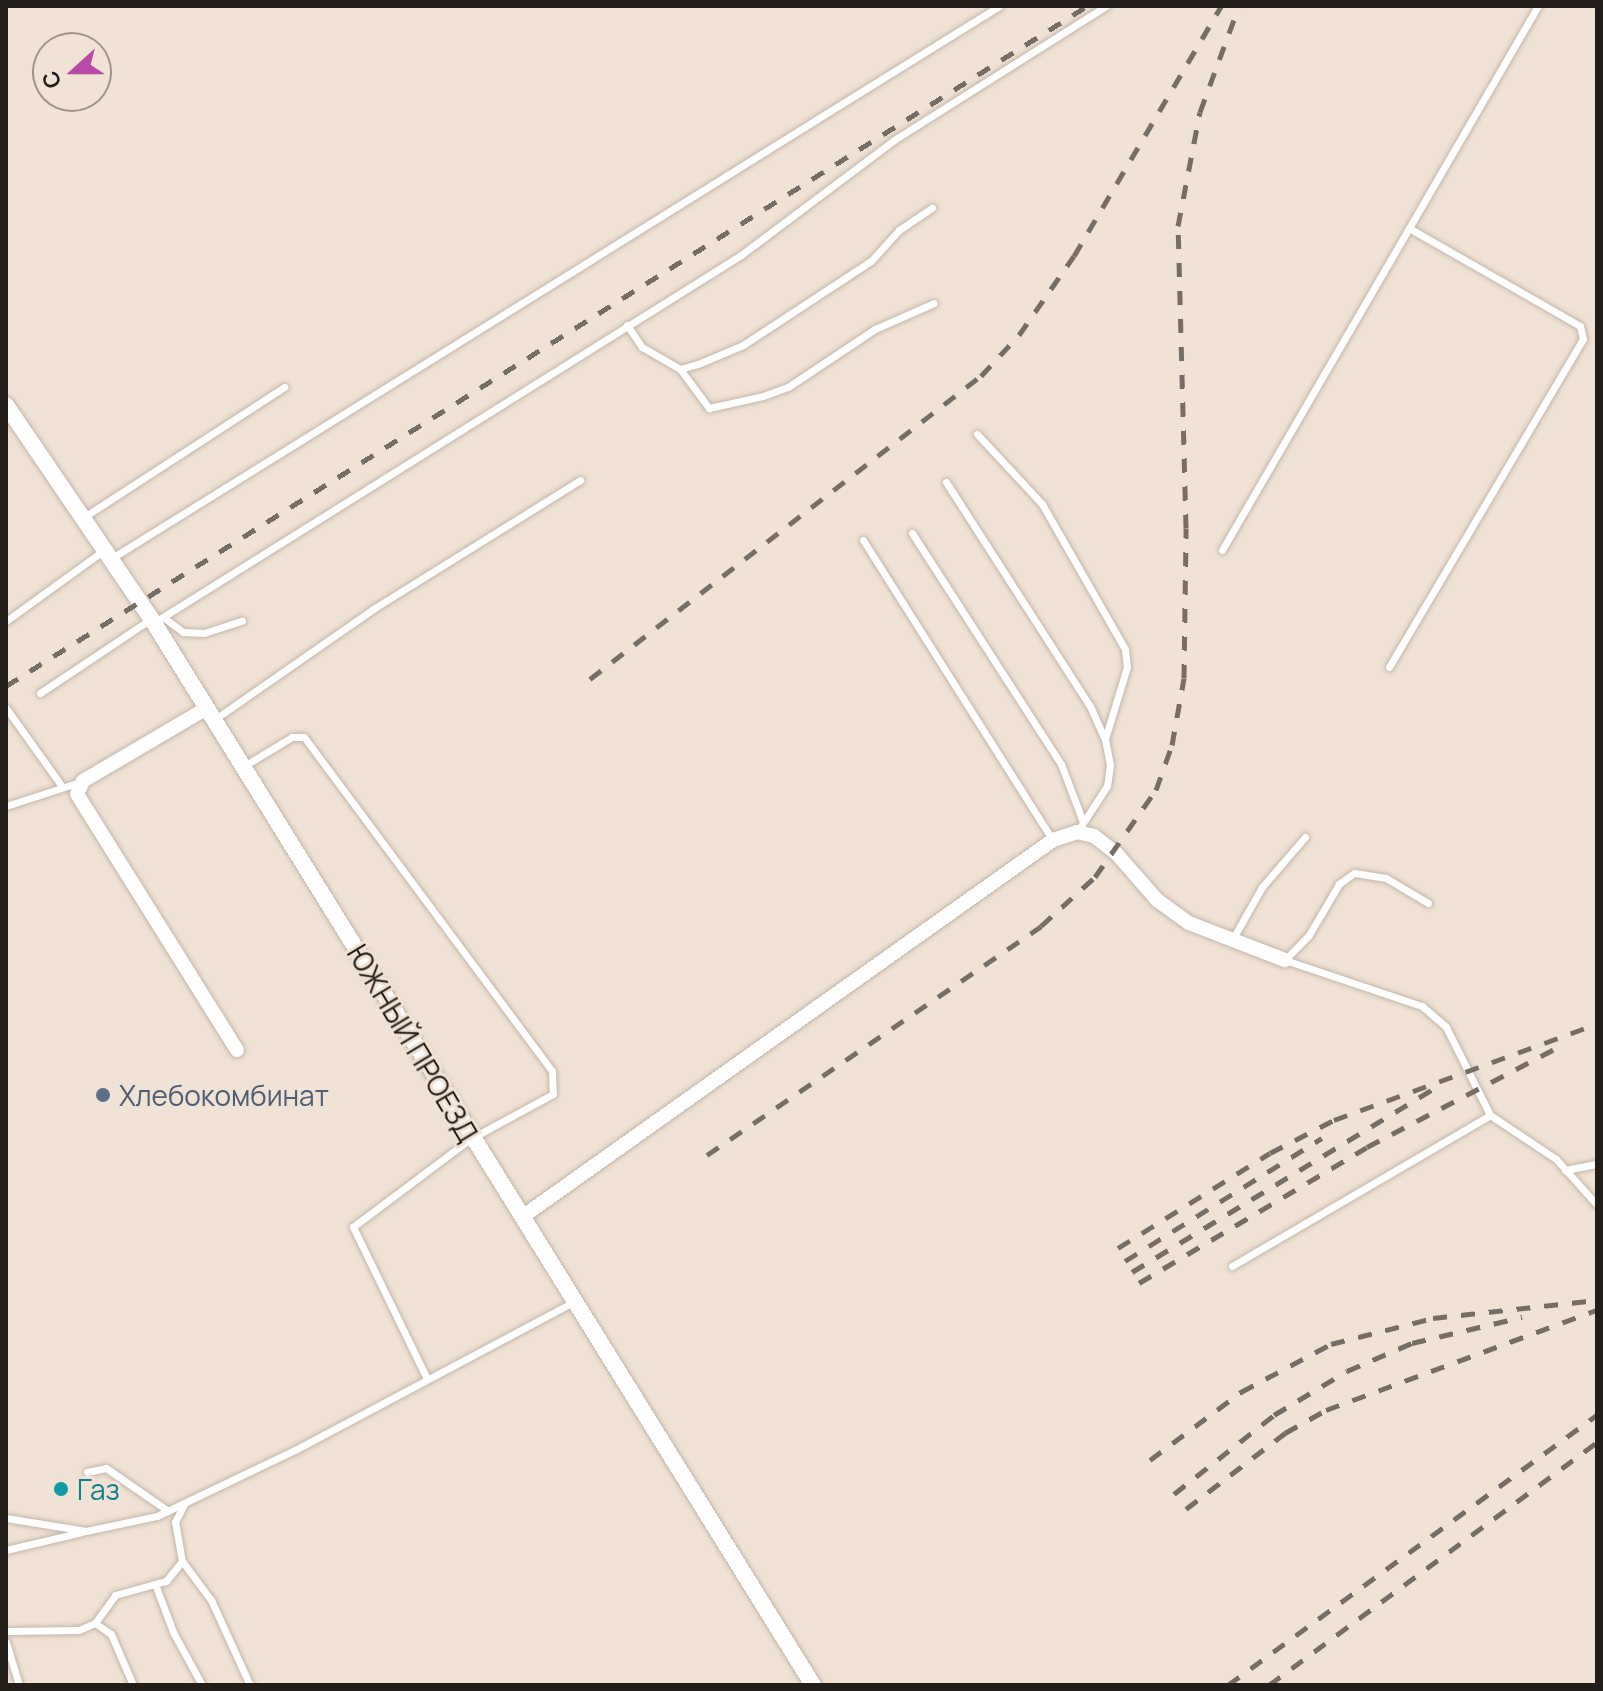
<!DOCTYPE html>
<meta charset="utf-8">
<style>
body{margin:0}
#map{position:relative;width:1603px;height:1691px;overflow:hidden;background:#f0e2d4;font-family:Manrope,sans-serif}
div>[style]{position:absolute}
.roads{filter:drop-shadow(0 0 2px #c4b6a8) drop-shadow(0 0 2px #c4b6a8)}
.service>*{height:7px;margin:-3.5px;padding:0 3.5px;transform-origin:3.5px;border-radius:3.5px;background:#fff}
.minor>*{height:14px;margin:-7px;padding:0 7px;transform-origin:7px;border-radius:7px;background:#fff}
.tertiary>*{height:16px;margin:-8px;padding:0 8px;transform-origin:8px;border-radius:8px;background:#fff}
.rail>*{height:5px;margin-top:-2.5px;transform-origin:0;background:repeating-linear-gradient(90deg,#766d64 0 14px,transparent 0 28px)}
.dots>*{width:22px;height:22px;translate:-50% -50%;box-sizing:border-box;border:4px solid #f0e2d4;border-radius:50%}
span{translate:-50% -50%;white-space:nowrap;text-align:center;line-height:1.15;-webkit-text-stroke:6px #f0e2d4;paint-order:stroke}
.street-label{font-size:28px;color:#221d18}
.service-label{font-size:28px;color:#4e5e75}
.left{translate:0 -50%;text-align:left}
.culture-label{font-size:28px;color:#0d838f}
.frame{position:absolute;inset:0;border:8px solid #221d18;pointer-events:none}
.north{position:absolute;left:32px;top:32px;width:80px;height:80px;box-sizing:border-box;background:#f0e2d4;border:2px solid #9e9389;border-radius:50%;rotate:249deg;font-size:22px;font-weight:700;line-height:32px;text-align:center;color:#221d18}
.north::after{content:'';display:block;margin:auto;width:28px;height:36px;background:#b84aa8;clip-path:polygon(50% 0,100% 100%,50% 72%,0 100%)}
</style>
<div id="map">
<div class="roads">
<div class="service">
<div style="left:627px;top:325px;width:27px;rotate:56deg"></div>
<div style="left:642px;top:347px;width:44px;rotate:30.1deg"></div>
<div style="left:680px;top:369px;width:19px;rotate:-16deg"></div>
<div style="left:698px;top:364px;width:49px;rotate:-22.9deg"></div>
<div style="left:743px;top:345px;width:153px;rotate:-33.3deg"></div>
<div style="left:871px;top:261px;width:42px;rotate:-47.9deg"></div>
<div style="left:899px;top:230px;width:40px;rotate:-34deg"></div>
<div style="left:680px;top:369px;width:49px;rotate:53.4deg"></div>
<div style="left:709px;top:408px;width:55px;rotate:-12.5deg"></div>
<div style="left:763px;top:396px;width:27px;rotate:-20deg"></div>
<div style="left:788px;top:387px;width:105px;rotate:-33.7deg"></div>
<div style="left:875px;top:329px;width:64px;rotate:-23.8deg"></div>
<div style="left:977px;top:434px;width:96px;rotate:47.1deg"></div>
<div style="left:1042px;top:504px;width:167px;rotate:60.2deg"></div>
<div style="left:1125px;top:649px;width:18px;rotate:84deg"></div>
<div style="left:1127px;top:667px;width:75px;rotate:107deg"></div>
<div style="left:946px;top:482px;width:266px;rotate:57.3deg"></div>
<div style="left:1090px;top:706px;width:36px;rotate:66deg"></div>
<div style="left:1105px;top:739px;width:26px;rotate:79deg"></div>
<div style="left:1110px;top:765px;width:21px;rotate:98deg"></div>
<div style="left:1107px;top:786px;width:55px;rotate:123.1deg"></div>
<div style="left:84px;top:517px;width:239px;rotate:-33deg"></div>
<div style="left:912px;top:533px;width:275px;rotate:57.2deg"></div>
<div style="left:1061px;top:764px;width:62px;rotate:69.2deg"></div>
<div style="left:863px;top:540px;width:355px;rotate:57.7deg"></div>
<div style="left:1222px;top:550px;width:629px;rotate:-59.85deg"></div>
<div style="left:112px;top:558px;width:1045px;rotate:-31.89deg"></div>
<div style="left:163px;top:617px;width:25px;rotate:37deg"></div>
<div style="left:183px;top:632px;width:21px;rotate:3deg"></div>
<div style="left:204px;top:633px;width:40px;rotate:-18deg"></div>
<div style="left:6px;top:621px;width:121px;rotate:-35.9deg"></div>
<div style="left:155px;top:622px;width:691px;rotate:-32.06deg"></div>
<div style="left:741px;top:255px;width:191px;rotate:-36.9deg"></div>
<div style="left:894px;top:140px;width:251px;rotate:-32.3deg"></div>
<div style="left:1389px;top:667px;width:381px;rotate:-59.4deg"></div>
<div style="left:1583px;top:339px;width:13px;rotate:-103deg"></div>
<div style="left:1580px;top:326px;width:197px;rotate:-150.2deg"></div>
<div style="left:40px;top:693px;width:133px;rotate:-33.7deg"></div>
<div style="left:6px;top:708px;width:95px;rotate:54.5deg"></div>
<div style="left:215px;top:719px;width:193px;rotate:-34.8deg"></div>
<div style="left:373px;top:609px;width:244px;rotate:-31.9deg"></div>
<div style="left:244px;top:766px;width:56px;rotate:-31.1deg"></div>
<div style="left:292px;top:737px;width:12px"></div>
<div style="left:304px;top:737px;width:416px;rotate:53.4deg"></div>
<div style="left:552px;top:1071px;width:23px;rotate:88deg"></div>
<div style="left:553px;top:1094px;width:94px;rotate:151.5deg"></div>
<div style="left:470px;top:1139px;width:146px;rotate:143.1deg"></div>
<div style="left:353px;top:1227px;width:167px;rotate:64deg"></div>
<div style="left:6px;top:806px;width:81px;rotate:-18deg"></div>
<div style="left:1428px;top:903px;width:49px;rotate:-149.2deg"></div>
<div style="left:1386px;top:878px;width:32px;rotate:-171deg"></div>
<div style="left:1354px;top:873px;width:19px;rotate:144deg"></div>
<div style="left:1339px;top:884px;width:59px;rotate:120.5deg"></div>
<div style="left:1309px;top:935px;width:35px;rotate:134deg"></div>
<div style="left:1285px;top:960px;width:145px;rotate:18.6deg"></div>
<div style="left:1422px;top:1006px;width:32px;rotate:41deg"></div>
<div style="left:1446px;top:1027px;width:98px;rotate:63.4deg"></div>
<div style="left:1490px;top:1115px;width:79px;rotate:33.7deg"></div>
<div style="left:1556px;top:1159px;width:62px;rotate:48.3deg"></div>
<div style="left:1232px;top:940px;width:61px;rotate:-60.5deg"></div>
<div style="left:1262px;top:887px;width:66px;rotate:-49.3deg"></div>
<div style="left:1565px;top:1170px;width:33px;rotate:-11deg"></div>
<div style="left:1232px;top:1266px;width:299px;rotate:-30.3deg"></div>
<div style="left:87px;top:1472px;width:19px;rotate:-12deg"></div>
<div style="left:106px;top:1468px;width:75px;rotate:34.7deg"></div>
<div style="left:6px;top:1518px;width:81px;rotate:9.2deg"></div>
<div style="left:86px;top:1531px;width:73px;rotate:-11.9deg"></div>
<div style="left:157px;top:1516px;width:153px;rotate:-25.6deg"></div>
<div style="left:295px;top:1450px;width:315px;rotate:-28deg"></div>
<div style="left:6px;top:1550px;width:78px;rotate:-13.3deg"></div>
<div style="left:182px;top:1561px;width:49px;rotate:53.4deg"></div>
<div style="left:211px;top:1600px;width:94px;rotate:65.4deg"></div>
<div style="left:155px;top:1584px;width:51px;rotate:69.4deg"></div>
<div style="left:173px;top:1632px;width:60px;rotate:61.3deg"></div>
<div style="left:95px;top:1623px;width:19px;rotate:35deg"></div>
<div style="left:111px;top:1634px;width:56px;rotate:66.7deg"></div>
<div style="left:6px;top:1631px;width:73px;rotate:-0.8deg"></div>
<div style="left:79px;top:1630px;width:17px;rotate:-24deg"></div>
<div style="left:95px;top:1623px;width:34px;rotate:-54deg"></div>
<div style="left:115px;top:1595px;width:53px;rotate:-15.4deg"></div>
<div style="left:166px;top:1581px;width:26px;rotate:-51deg"></div>
<div style="left:182px;top:1561px;width:40px;rotate:-100deg"></div>
<div style="left:175px;top:1522px;width:20px;rotate:-63deg"></div>
<div style="left:6px;top:1642px;width:45px;rotate:73.2deg"></div>
</div>
<div class="minor">
<div style="left:207px;top:708px;width:144px;rotate:149.5deg"></div>
<div style="left:83px;top:781px;width:14px;rotate:115deg"></div>
<div style="left:77px;top:794px;width:302px;rotate:58deg"></div>
<div style="left:522px;top:1217px;width:651px;rotate:-35.37deg"></div>
<div style="left:1053px;top:840px;width:25px;rotate:-18deg"></div>
<div style="left:1077px;top:832px;width:17px;rotate:13deg"></div>
<div style="left:1094px;top:836px;width:28px;rotate:38deg"></div>
<div style="left:1116px;top:853px;width:62px;rotate:48.9deg"></div>
<div style="left:1157px;top:900px;width:39px;rotate:36deg"></div>
<div style="left:1189px;top:923px;width:103px;rotate:21.1deg"></div>
</div>
<div class="tertiary">
<div style="left:6px;top:405px;width:263px;rotate:55.8deg"></div>
<div style="left:154px;top:623px;width:1250px;rotate:58.18deg"></div>
</div>
</div>
<div class="rail">
<div style="left:590px;top:679px;width:495px;rotate:-37.8deg"></div>
<div style="left:981px;top:376px;width:56px;rotate:-47.2deg"></div>
<div style="left:1019px;top:335px;width:96px;rotate:-55.2deg"></div>
<div style="left:1074px;top:256px;width:290px;rotate:-59.5deg"></div>
<div style="left:6px;top:686px;width:1277px;rotate:-32.17deg"></div>
<div style="left:707px;top:1155px;width:405px;rotate:-34.4deg"></div>
<div style="left:1041px;top:926px;width:73px;rotate:-42.2deg"></div>
<div style="left:1095px;top:877px;width:106px;rotate:-55deg"></div>
<div style="left:1156px;top:790px;width:48px;rotate:-70.4deg"></div>
<div style="left:1172px;top:745px;width:68px;rotate:-79.8deg"></div>
<div style="left:1184px;top:678px;width:150px;rotate:-89.2deg"></div>
<div style="left:1186px;top:528px;width:302px;rotate:-91.5deg"></div>
<div style="left:1178px;top:226px;width:116px;rotate:-79.1deg"></div>
<div style="left:1200px;top:112px;width:113px;rotate:-69.8deg"></div>
<div style="left:1118px;top:1248px;width:179px;rotate:-32deg"></div>
<div style="left:1270px;top:1153px;width:72px;rotate:-27.3deg"></div>
<div style="left:1334px;top:1120px;width:280px;rotate:-20.1deg"></div>
<div style="left:1125px;top:1261px;width:232px;rotate:-32deg"></div>
<div style="left:1132px;top:1272px;width:352px;rotate:-31.3deg"></div>
<div style="left:1139px;top:1283px;width:265px;rotate:-30.8deg"></div>
<div style="left:1367px;top:1147px;width:218px;rotate:-27.6deg"></div>
<div style="left:1150px;top:1460px;width:114px;rotate:-36.8deg"></div>
<div style="left:1241px;top:1392px;width:102px;rotate:-28.1deg"></div>
<div style="left:1331px;top:1344px;width:105px;rotate:-14.3deg"></div>
<div style="left:1433px;top:1318px;width:165px;rotate:-6.3deg"></div>
<div style="left:1174px;top:1494px;width:127px;rotate:-38.3deg"></div>
<div style="left:1274px;top:1415px;width:85px;rotate:-31.1deg"></div>
<div style="left:1347px;top:1371px;width:71px;rotate:-23.3deg"></div>
<div style="left:1412px;top:1343px;width:113px;rotate:-13.3deg"></div>
<div style="left:1186px;top:1509px;width:125px;rotate:-37.5deg"></div>
<div style="left:1285px;top:1433px;width:47px;rotate:-29.3deg"></div>
<div style="left:1326px;top:1410px;width:289px;rotate:-20.3deg"></div>
<div style="left:1228px;top:1685px;width:457px;rotate:-36.2deg"></div>
<div style="left:1269px;top:1685px;width:408px;rotate:-36.5deg"></div>
</div>
<div class="dots">
<div style="left:103px;top:1095px;background:#5c6f8a"></div>
<div style="left:61px;top:1489px;background:#0f9aa8"></div>
</div>
<div class="street-label">
<span style="left:413px;top:1043px;rotate:59deg">ЮЖНЫЙ ПРОЕЗД</span>
</div>
<div class="service-label">
<span class="left" style="left:119px;top:1095px">Хлебокомбинат</span>
</div>
<div class="culture-label">
<span class="left" style="left:77px;top:1489px">Газ</span>
</div>
<div class="frame"></div>
<div class="north">С</div>
</div>
